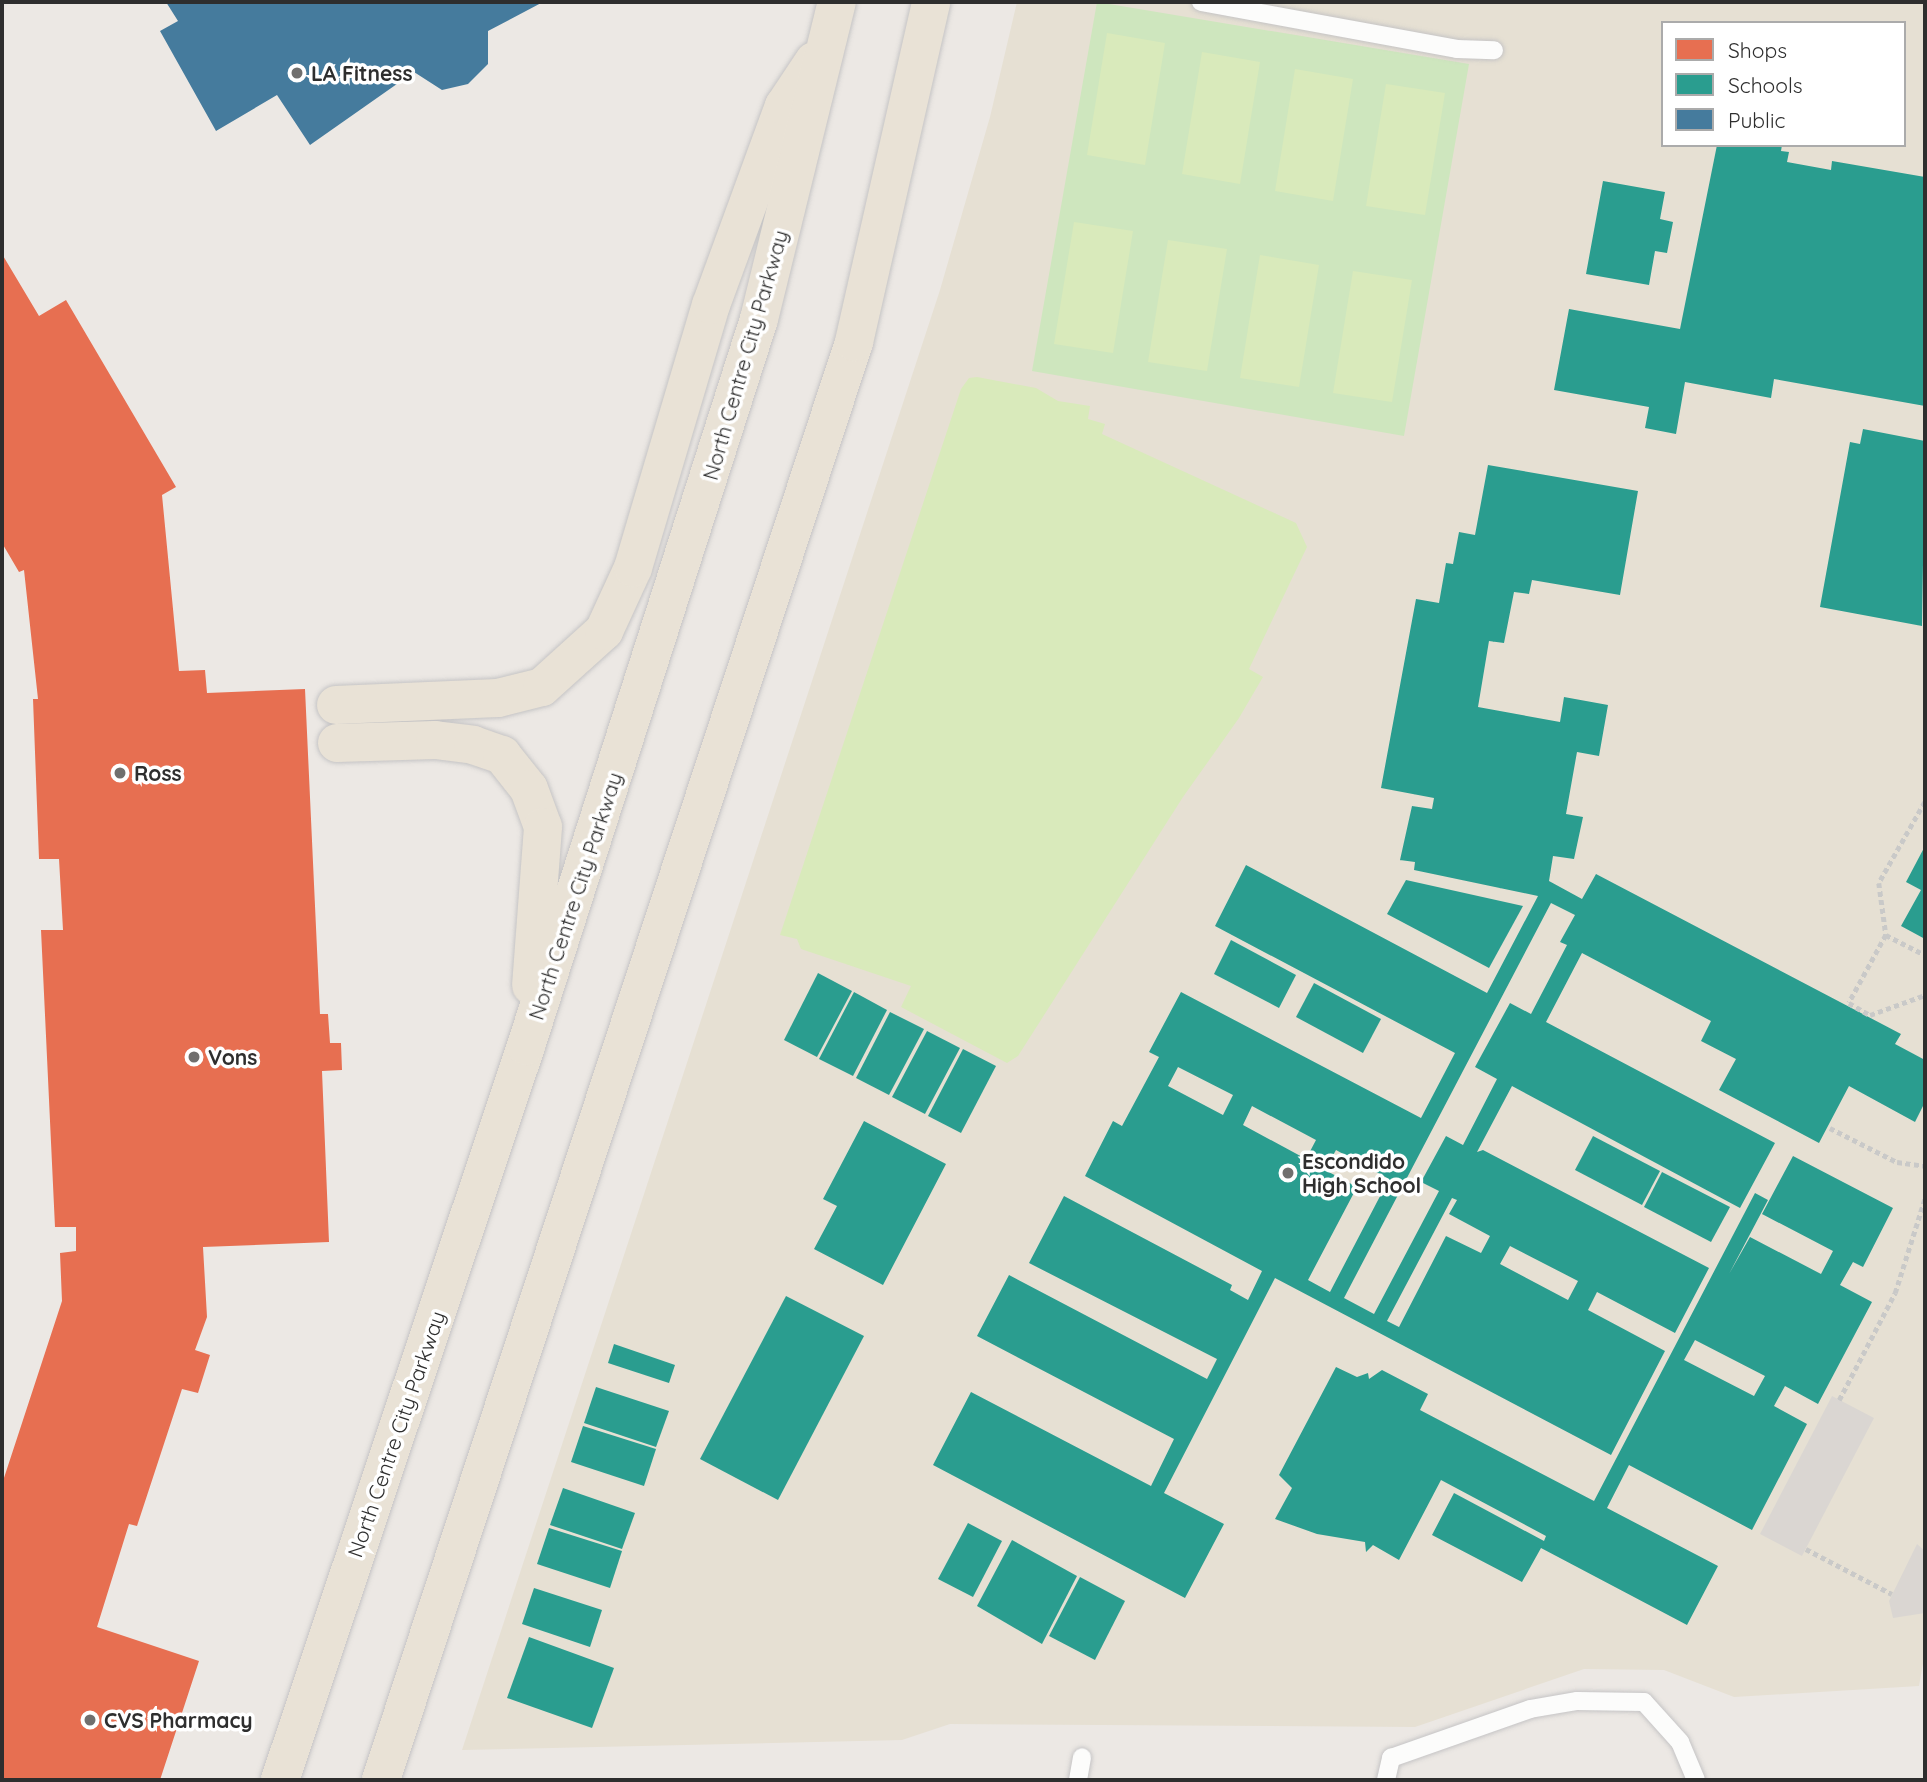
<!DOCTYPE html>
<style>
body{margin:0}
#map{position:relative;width:1927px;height:1782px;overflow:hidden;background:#ece8e4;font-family:Quicksand,sans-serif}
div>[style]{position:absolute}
.education>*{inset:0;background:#e6e0d3}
.green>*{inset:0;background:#cee6be}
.pitch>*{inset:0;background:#d9eabb}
.plaza>*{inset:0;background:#dad6d2}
.shops>*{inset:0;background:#e76f51}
.schools>*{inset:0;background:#2a9d8f}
.public>*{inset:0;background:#457b9d}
.path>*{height:4.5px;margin-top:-2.25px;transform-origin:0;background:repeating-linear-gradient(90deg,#c9c9c8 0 5px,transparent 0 8.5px)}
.roads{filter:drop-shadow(0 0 2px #c5c4c5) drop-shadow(0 0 2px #c5c4c5)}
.service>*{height:18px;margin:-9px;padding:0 9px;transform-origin:9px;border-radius:9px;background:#fcfcfb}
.trunk>*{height:38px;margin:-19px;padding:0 19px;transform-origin:19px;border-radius:19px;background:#e9e2d6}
.dots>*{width:19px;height:19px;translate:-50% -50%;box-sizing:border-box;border:4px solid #fff;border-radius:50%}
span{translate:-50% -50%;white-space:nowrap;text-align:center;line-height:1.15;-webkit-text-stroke:7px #fff;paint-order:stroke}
.poi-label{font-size:21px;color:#2e2e2e;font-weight:700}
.left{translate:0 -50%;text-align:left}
.street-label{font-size:21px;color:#2e2e2e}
.frame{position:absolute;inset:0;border:4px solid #2e2e2e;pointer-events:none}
.legend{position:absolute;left:1661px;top:21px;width:245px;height:126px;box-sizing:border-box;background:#fff;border:2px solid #ababab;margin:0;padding:9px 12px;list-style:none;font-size:21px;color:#2e2e2e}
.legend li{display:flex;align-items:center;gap:14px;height:35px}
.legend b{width:35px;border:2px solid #ababab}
</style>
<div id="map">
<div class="education">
<div style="clip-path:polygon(evenodd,1017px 2px,1925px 2px,1925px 1652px,1919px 1686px,1734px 1697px,1664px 1670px,1584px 1669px,1415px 1727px,950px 1724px,902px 1740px,462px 1750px,940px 290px,990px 117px,1017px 2px,1663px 23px,1904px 23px,1904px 145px,1663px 145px,1663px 23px)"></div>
</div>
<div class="green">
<div style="clip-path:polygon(1097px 2px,1469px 64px,1404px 436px,1032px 371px)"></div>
</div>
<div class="pitch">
<div style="clip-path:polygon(1107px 33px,1165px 43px,1145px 165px,1087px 155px)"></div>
<div style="clip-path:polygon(1202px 52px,1260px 62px,1240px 184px,1182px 174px)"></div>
<div style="clip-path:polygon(1295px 69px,1353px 79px,1333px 201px,1275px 191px)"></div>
<div style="clip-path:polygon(1386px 84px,1445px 93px,1425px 215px,1366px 206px)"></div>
<div style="clip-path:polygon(1074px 222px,1133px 231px,1113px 353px,1054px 344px)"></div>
<div style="clip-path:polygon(1168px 240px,1227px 249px,1207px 371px,1148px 362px)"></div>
<div style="clip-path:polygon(1260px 255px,1319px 265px,1299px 387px,1240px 378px)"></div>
<div style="clip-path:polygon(1353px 271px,1412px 280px,1392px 402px,1333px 393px)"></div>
<div style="clip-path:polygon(977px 377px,1036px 388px,1058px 401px,1090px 406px,1088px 419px,1105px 424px,1102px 434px,1296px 523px,1307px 547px,1249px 669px,1263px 677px,1239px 718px,1183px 797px,1018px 1056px,1007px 1063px,901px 1007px,911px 986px,801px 949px,797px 939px,780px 935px,961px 389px,969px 378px)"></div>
</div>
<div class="plaza">
<div style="clip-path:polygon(1832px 1396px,1874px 1418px,1802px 1556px,1760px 1534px)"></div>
<div style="clip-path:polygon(1917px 1544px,1925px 1551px,1925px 1613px,1893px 1618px,1889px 1601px)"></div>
</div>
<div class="shops">
<div style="clip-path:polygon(2px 254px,39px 316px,66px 300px,176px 487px,162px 495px,179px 671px,205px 670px,207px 693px,305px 689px,320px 1014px,328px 1014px,330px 1043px,341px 1043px,342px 1070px,322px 1071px,329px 1242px,203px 1247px,207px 1317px,195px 1350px,210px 1355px,198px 1393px,182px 1389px,137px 1526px,129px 1524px,97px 1627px,199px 1661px,160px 1780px,2px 1780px,2px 1484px,62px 1301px,60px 1253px,76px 1251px,76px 1227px,55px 1227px,41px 930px,63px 930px,59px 859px,39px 859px,33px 699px,38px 699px,24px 570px,19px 572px,2px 543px)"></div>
</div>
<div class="schools">
<div style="clip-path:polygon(1717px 145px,1782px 145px,1781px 151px,1789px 152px,1787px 162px,1831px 170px,1832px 161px,1925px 177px,1925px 406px,1774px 379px,1771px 398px,1685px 382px,1676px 434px,1645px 428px,1649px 407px,1554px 390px,1569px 309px,1680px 329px)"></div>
<div style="clip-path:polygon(1603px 181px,1665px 192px,1660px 219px,1673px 222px,1667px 253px,1655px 251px,1649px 285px,1586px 274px)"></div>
<div style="clip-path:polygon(1863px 429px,1925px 441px,1922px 626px,1820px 607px,1850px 442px,1860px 444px)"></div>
<div style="clip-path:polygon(evenodd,1488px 465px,1638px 491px,1620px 595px,1532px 580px,1529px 594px,1514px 592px,1504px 643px,1489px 641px,1478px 707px,1560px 722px,1564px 697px,1608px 705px,1599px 756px,1577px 752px,1566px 814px,1583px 817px,1574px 859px,1553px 856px,1549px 881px,1582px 899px,1596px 874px,1901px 1034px,1895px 1044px,1925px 1060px,1925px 1102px,1915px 1122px,1849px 1086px,1819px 1143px,1719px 1090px,1736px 1059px,1701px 1041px,1711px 1021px,1582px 953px,1546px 1022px,1775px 1143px,1740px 1208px,1512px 1086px,1477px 1152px,1483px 1150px,1709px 1268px,1675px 1333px,1597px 1292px,1588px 1310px,1665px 1351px,1611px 1455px,1275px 1278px,1164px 1493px,1224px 1524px,1185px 1598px,933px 1465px,971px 1392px,1151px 1486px,1174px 1439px,977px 1336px,1009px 1275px,1207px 1379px,1217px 1359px,1029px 1263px,1064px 1196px,1232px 1285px,1230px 1290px,1248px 1300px,1262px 1271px,1085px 1176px,1113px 1121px,1122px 1126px,1159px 1057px,1149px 1052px,1181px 992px,1421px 1118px,1455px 1053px,1215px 926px,1246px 865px,1487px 993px,1538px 896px,1414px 870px,1415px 862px,1400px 860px,1412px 806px,1432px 809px,1434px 798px,1381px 788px,1416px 599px,1439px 603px,1446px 563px,1453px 564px,1459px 532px,1475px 535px,1488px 465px,1551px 903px,1575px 915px,1560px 942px,1567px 945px,1531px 1014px,1510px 1003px,1475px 1067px,1497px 1079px,1463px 1145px,1446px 1136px,1421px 1182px,1439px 1191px,1374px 1314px,1344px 1298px,1551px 903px,1488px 465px,1178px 1067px,1233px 1095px,1223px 1115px,1168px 1086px,1178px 1067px,1488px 465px,1252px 1106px,1316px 1140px,1306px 1159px,1243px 1125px,1252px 1106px,1488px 465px,1336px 1150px,1389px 1179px,1330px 1292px,1308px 1280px,1357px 1187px,1325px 1170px,1336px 1150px,1488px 465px,1452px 1198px,1457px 1200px,1449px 1214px,1490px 1236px,1481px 1253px,1446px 1236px,1399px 1327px,1387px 1321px,1452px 1198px,1488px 465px,1510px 1246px,1578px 1281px,1568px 1300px,1500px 1264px,1510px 1246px)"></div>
<div style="clip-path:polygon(1925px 846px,1925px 939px,1901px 926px,1921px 890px,1906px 882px)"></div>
<div style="clip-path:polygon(1406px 880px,1523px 906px,1489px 968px,1387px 914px)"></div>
<div style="clip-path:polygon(1231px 940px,1296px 975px,1279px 1008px,1214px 974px)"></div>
<div style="clip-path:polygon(818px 973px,852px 991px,817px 1057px,784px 1040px)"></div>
<div style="clip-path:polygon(1314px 983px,1381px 1019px,1363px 1053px,1296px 1017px)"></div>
<div style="clip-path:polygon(854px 992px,887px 1010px,853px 1076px,819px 1059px)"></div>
<div style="clip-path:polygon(890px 1012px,924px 1029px,889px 1095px,856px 1078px)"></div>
<div style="clip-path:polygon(927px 1031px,960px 1048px,925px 1114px,892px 1097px)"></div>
<div style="clip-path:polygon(963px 1049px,996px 1066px,961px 1133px,928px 1116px)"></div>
<div style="clip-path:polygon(864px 1121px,946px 1164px,883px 1285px,814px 1249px,837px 1206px,823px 1199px)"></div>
<div style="clip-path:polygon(1593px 1136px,1660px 1171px,1642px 1205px,1575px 1170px)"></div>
<div style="clip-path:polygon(evenodd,1793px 1156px,1893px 1208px,1863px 1267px,1853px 1262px,1840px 1285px,1872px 1302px,1818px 1404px,1785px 1386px,1774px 1406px,1807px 1424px,1752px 1530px,1629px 1465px,1607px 1508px,1718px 1566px,1687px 1625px,1541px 1548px,1522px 1582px,1432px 1535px,1454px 1493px,1544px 1541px,1546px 1536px,1441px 1480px,1399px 1560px,1373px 1545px,1366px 1552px,1365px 1542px,1317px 1534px,1275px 1519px,1292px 1488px,1279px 1475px,1336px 1367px,1357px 1377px,1368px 1373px,1369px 1379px,1382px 1370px,1428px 1394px,1420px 1410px,1594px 1501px,1755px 1193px,1768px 1200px,1729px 1274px,1750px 1237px,1821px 1274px,1833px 1251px,1762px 1214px,1793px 1156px,1695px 1340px,1765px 1376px,1754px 1396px,1684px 1360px,1695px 1340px)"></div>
<div style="clip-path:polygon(1662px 1172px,1730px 1207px,1711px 1242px,1644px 1207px)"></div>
<div style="clip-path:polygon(786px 1296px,864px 1336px,778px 1500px,700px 1459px)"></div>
<div style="clip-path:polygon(614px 1344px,675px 1365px,669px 1383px,608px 1363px)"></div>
<div style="clip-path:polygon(596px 1387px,669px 1411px,656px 1447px,584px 1423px)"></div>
<div style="clip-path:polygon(583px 1426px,656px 1449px,644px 1486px,571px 1462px)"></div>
<div style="clip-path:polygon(563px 1488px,635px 1513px,622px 1549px,550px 1525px)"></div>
<div style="clip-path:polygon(968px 1523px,1002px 1541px,973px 1597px,938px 1579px)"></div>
<div style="clip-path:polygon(549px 1528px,622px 1551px,610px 1588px,537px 1564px)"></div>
<div style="clip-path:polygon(1012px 1540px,1077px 1576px,1042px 1644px,977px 1606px)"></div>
<div style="clip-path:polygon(1080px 1577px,1125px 1601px,1095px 1660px,1049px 1636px)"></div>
<div style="clip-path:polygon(534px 1588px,602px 1610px,590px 1647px,522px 1624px)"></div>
<div style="clip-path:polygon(529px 1637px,614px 1668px,592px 1728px,507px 1698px)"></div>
</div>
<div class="public">
<div style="clip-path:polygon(166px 2px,543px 2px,488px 31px,488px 64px,468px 84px,442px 90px,414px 72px,310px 145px,277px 95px,216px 131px,160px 31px,178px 21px)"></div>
</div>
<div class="path">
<div style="left:1925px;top:802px;width:93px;rotate:119.6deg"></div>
<div style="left:1879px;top:883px;width:52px;rotate:82.3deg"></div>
<div style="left:1886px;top:935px;width:44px;rotate:27.1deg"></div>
<div style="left:1886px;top:935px;width:77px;rotate:118.6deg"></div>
<div style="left:1849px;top:1003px;width:24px;rotate:30deg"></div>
<div style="left:1870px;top:1015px;width:59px;rotate:-20deg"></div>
<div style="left:1830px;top:1128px;width:75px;rotate:26.9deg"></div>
<div style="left:1897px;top:1162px;width:28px;rotate:8deg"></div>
<div style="left:1839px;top:1400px;width:121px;rotate:-62.4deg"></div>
<div style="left:1895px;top:1293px;width:100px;rotate:-72.5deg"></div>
<div style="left:1806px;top:1549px;width:97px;rotate:27.6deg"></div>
</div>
<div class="roads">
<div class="service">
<div style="left:1201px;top:2px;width:260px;rotate:10.4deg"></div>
<div style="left:1457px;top:49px;width:37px;rotate:2deg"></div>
<div style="left:1078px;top:1780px;width:23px;rotate:-80deg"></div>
<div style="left:1386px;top:1780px;width:23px;rotate:-77deg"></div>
<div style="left:1391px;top:1758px;width:147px;rotate:-19.4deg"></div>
<div style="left:1530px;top:1709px;width:48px;rotate:-9.7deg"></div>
<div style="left:1577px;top:1701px;width:67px;rotate:0.9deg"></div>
<div style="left:1644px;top:1702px;width:54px;rotate:48deg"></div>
<div style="left:1680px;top:1742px;width:41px;rotate:67.2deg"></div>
</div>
<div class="trunk">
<div style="left:336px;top:705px;width:162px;rotate:-2.5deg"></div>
<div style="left:498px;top:698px;width:45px;rotate:-14deg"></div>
<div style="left:542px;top:687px;width:84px;rotate:-42.1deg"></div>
<div style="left:604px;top:631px;width:69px;rotate:-65.3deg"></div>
<div style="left:633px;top:568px;width:274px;rotate:-73.5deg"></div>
<div style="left:711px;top:305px;width:212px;rotate:-69.9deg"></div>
<div style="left:784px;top:106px;width:54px;rotate:-56.3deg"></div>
<div style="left:337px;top:743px;width:98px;rotate:-1.8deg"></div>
<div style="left:435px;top:740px;width:38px;rotate:7deg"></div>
<div style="left:473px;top:745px;width:31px;rotate:19deg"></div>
<div style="left:502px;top:755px;width:43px;rotate:51.5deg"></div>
<div style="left:529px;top:789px;width:40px;rotate:69.8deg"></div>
<div style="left:543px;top:827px;width:159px;rotate:94.3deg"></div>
<div style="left:280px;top:1780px;width:774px;rotate:-71.47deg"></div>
<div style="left:526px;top:1046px;width:763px;rotate:-72.23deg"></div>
<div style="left:759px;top:319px;width:326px;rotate:-76.2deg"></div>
<div style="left:381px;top:1780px;width:1514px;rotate:-71.79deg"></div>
<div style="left:854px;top:342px;width:349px;rotate:-77.2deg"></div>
</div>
</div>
<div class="dots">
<div style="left:297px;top:73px;background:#706f6e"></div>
<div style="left:120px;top:773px;background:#706f6e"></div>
<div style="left:194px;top:1057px;background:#706f6e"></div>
<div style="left:1288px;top:1173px;background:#706f6e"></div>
<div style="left:90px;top:1720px;background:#706f6e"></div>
</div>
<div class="poi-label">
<span class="left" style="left:311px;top:73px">LA Fitness</span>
<span class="left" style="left:134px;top:773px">Ross</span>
<span class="left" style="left:208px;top:1057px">Vons</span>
<span class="left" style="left:1302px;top:1173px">Escondido<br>High School</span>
<span class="left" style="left:104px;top:1720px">CVS Pharmacy</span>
</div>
<div class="street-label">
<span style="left:745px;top:355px;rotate:-74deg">North Centre City Parkway</span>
<span style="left:575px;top:896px;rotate:-72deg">North Centre City Parkway</span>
<span style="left:396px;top:1434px;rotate:-71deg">North Centre City Parkway</span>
</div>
<div class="frame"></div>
<ul class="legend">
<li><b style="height:19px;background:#e76f51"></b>Shops</li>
<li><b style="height:19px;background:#2a9d8f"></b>Schools</li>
<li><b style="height:19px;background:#457b9d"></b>Public</li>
</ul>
</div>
